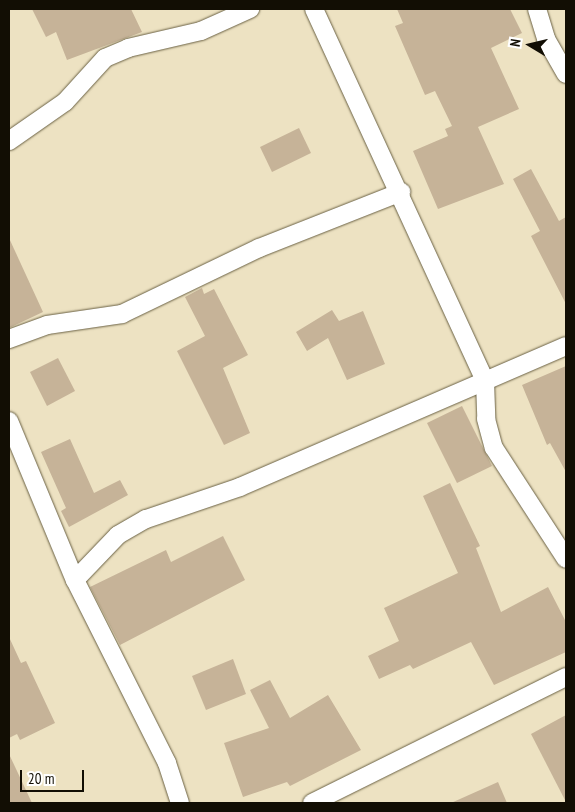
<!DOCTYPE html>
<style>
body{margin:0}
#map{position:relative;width:575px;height:812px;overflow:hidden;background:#ede2c2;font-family:"PT Sans Narrow",sans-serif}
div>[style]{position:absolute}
.building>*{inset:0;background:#c6b398}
.roads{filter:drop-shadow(0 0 1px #6a6144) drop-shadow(0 0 1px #6a6144)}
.street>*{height:18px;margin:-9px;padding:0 9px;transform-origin:9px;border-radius:9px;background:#fff}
span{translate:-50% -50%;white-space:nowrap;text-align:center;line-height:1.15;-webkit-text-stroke:4px #fff;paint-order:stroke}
.frame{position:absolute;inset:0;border:10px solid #120e04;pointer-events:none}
.north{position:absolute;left:505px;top:20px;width:50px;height:50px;-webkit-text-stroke:4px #fff;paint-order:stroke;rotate:279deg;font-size:14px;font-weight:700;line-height:20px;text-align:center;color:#120e04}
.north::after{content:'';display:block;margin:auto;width:18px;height:22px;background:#120e04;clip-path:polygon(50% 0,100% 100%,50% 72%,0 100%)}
.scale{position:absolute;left:20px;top:770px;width:64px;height:22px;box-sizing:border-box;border:2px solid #120e04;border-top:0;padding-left:6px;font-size:15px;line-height:18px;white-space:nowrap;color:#120e04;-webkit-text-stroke:4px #fff;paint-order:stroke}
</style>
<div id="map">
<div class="building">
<div style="clip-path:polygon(32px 9px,131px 9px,142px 32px,67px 60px,56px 32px,46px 37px)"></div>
<div style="clip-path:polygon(397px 9px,510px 9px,522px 33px,491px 48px,519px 109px,478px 127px,504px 184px,438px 209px,413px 151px,448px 136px,445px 129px,452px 126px,435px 91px,425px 95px,395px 26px,403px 23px)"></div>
<div style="clip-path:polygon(299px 128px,311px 153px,272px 172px,260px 147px)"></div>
<div style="clip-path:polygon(531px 169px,559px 221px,566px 217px,566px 304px,531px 236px,540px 231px,513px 179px)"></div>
<div style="clip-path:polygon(9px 238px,43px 312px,9px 328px)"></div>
<div style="clip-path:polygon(202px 288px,204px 294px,214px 289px,248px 355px,223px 368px,250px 433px,224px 445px,177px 351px,205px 336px,185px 297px)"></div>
<div style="clip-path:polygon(332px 310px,339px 321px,363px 311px,385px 364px,347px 380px,328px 338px,307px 351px,296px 332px)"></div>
<div style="clip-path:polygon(58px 358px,75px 391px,47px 406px,30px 372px)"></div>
<div style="clip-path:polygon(566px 366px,566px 472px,550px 443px,547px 445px,522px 385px)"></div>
<div style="clip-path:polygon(462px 406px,492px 466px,457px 483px,427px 423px)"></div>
<div style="clip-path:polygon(70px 439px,94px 493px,120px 480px,128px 495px,69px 527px,61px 511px,66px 508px,41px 452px)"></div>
<div style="clip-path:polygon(450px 483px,480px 546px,476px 548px,501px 612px,548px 587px,566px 622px,566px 652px,494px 685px,471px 642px,413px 669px,410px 665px,379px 679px,368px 656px,399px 641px,384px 608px,458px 573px,423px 496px)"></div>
<div style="clip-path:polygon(223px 536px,245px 580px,120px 645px,90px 587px,166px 550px,171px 562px)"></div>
<div style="clip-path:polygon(9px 637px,21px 663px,26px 661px,55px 723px,20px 740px,17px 734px,9px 738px)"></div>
<div style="clip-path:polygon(233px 659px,246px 694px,206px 710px,192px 676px)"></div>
<div style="clip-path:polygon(270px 680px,290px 718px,328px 695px,361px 750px,290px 786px,287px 782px,243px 797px,224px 743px,269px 728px,250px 690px)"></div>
<div style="clip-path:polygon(566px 715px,566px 802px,531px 734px)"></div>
<div style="clip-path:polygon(9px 754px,32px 803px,9px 803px)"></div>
<div style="clip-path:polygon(498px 782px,507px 803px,451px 803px)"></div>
</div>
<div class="roads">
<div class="street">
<div style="left:314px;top:9px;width:409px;rotate:65.3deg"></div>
<div style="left:485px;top:381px;width:38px;rotate:88deg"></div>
<div style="left:486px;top:419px;width:30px;rotate:75deg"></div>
<div style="left:494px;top:448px;width:132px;rotate:57deg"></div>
<div style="left:537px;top:9px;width:31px;rotate:73deg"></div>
<div style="left:546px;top:39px;width:40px;rotate:60.3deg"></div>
<div style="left:9px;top:141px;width:68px;rotate:-34.9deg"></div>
<div style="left:65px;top:102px;width:59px;rotate:-47.7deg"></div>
<div style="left:105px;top:58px;width:25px;rotate:-23deg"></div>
<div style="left:128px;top:48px;width:75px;rotate:-13.1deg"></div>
<div style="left:201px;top:31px;width:54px;rotate:-24.2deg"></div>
<div style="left:9px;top:339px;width:40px;rotate:-20.2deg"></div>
<div style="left:47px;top:325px;width:76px;rotate:-8.3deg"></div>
<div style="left:122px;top:314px;width:152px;rotate:-25.7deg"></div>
<div style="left:259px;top:248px;width:153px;rotate:-21.5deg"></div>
<div style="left:9px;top:421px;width:172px;rotate:67.5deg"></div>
<div style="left:75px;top:580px;width:205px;rotate:63.3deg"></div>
<div style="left:167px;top:763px;width:42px;rotate:72deg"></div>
<div style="left:75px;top:580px;width:62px;rotate:-46.3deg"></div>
<div style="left:118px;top:535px;width:32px;rotate:-30deg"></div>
<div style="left:146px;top:519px;width:99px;rotate:-18.8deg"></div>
<div style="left:240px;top:487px;width:355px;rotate:-23.4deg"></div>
<div style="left:312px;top:803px;width:284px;rotate:-26.4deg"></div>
</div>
</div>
<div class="frame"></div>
<div class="north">N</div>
<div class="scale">20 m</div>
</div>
